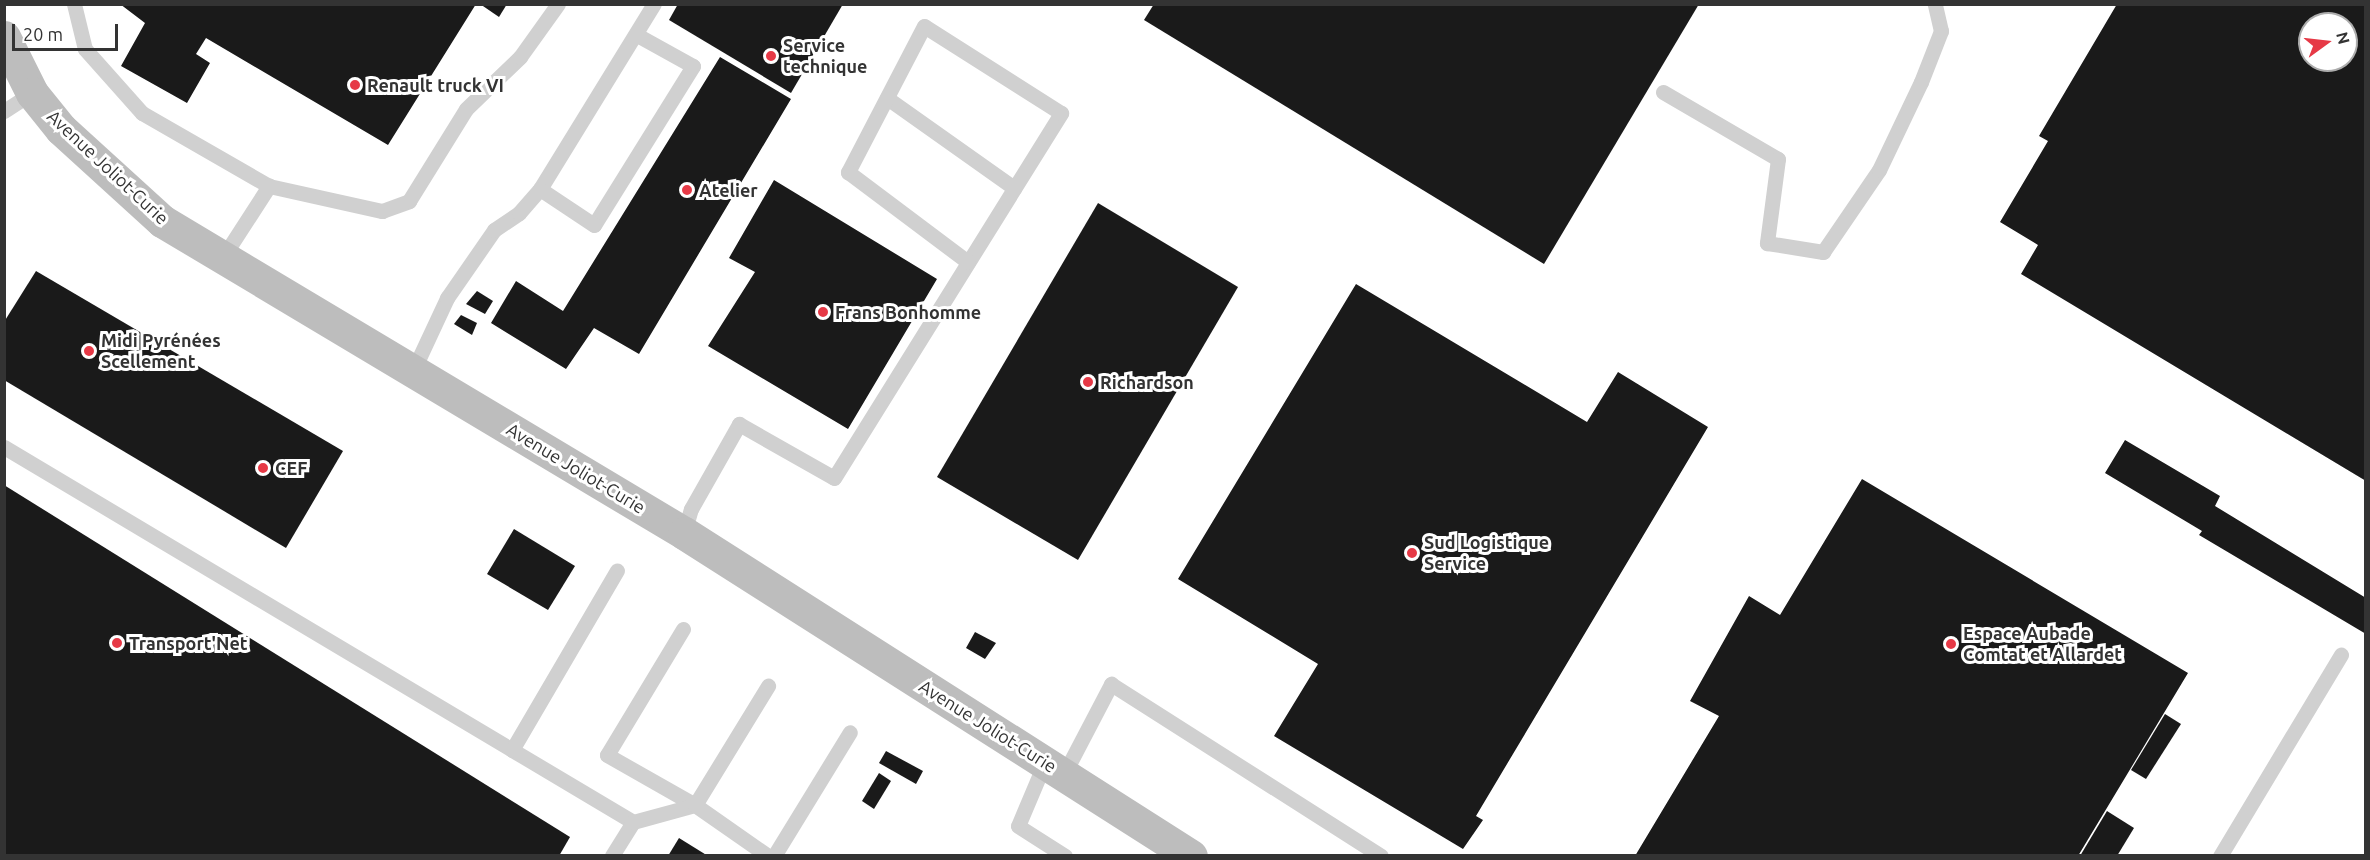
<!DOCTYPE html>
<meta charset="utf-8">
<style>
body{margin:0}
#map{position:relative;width:2370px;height:860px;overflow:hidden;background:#fff;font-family:Ubuntu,sans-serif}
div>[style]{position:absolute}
.building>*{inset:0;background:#1a1a1a}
.lane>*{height:15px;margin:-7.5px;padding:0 7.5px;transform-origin:7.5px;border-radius:7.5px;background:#d0d0d0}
.secondary>*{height:33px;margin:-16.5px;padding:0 16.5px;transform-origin:16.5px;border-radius:16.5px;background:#bdbdbd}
.dots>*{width:16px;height:16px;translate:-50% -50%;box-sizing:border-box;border:3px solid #fff;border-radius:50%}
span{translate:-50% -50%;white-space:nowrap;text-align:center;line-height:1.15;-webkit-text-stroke:6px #fff;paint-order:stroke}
.poi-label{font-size:18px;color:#333;font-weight:700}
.left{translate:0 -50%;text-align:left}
.street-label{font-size:18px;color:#333}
.frame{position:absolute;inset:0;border:6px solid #333;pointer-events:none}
.north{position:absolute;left:2298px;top:12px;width:60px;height:60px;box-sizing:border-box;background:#fff;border:2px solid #adadad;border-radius:50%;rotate:75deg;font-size:16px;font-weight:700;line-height:24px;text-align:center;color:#333}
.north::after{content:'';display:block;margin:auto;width:21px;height:27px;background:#e63946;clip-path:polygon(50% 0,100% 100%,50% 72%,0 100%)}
.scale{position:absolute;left:12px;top:24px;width:106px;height:27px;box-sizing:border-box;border:3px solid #333;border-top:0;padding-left:8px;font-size:18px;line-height:21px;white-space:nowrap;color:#333;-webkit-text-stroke:4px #fff;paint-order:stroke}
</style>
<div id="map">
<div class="building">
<div style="clip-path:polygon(120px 4px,476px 4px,388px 145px,206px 38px,196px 54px,210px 63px,187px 103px,121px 66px,145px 23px)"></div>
<div style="clip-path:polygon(480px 4px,507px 4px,499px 17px)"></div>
<div style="clip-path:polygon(678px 4px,843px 4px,791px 93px,669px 20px)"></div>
<div style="clip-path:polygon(1154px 4px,1699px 4px,1544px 264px,1144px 20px)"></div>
<div style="clip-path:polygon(evenodd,2117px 4px,2366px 4px,2366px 481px,2021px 274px,2038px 245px,2000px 222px,2048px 141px,2039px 136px,2117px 4px,2310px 24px,2346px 24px,2346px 60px,2310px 60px,2310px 24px)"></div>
<div style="clip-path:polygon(720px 57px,791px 99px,639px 354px,594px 328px,566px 369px,491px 323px,516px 281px,563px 311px)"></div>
<div style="clip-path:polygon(774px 180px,937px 279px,848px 429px,708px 346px,755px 272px,729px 258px)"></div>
<div style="clip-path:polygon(1098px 203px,1238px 287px,1078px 560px,937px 477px)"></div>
<div style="clip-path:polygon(36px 271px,343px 451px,286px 548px,4px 380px,4px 322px)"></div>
<div style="clip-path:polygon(1356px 284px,1587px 422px,1618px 372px,1708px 427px,1476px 816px,1483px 820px,1463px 849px,1274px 736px,1318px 664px,1178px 579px)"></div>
<div style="clip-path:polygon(477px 291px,493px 301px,485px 314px,466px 304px)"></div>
<div style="clip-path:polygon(461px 315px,477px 323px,472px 335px,454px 324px)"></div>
<div style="clip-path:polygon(2125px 440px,2220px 496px,2215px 506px,2366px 598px,2366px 634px,2199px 535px,2202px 531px,2105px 473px)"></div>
<div style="clip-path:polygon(1862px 479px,2188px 673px,2078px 856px,1635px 856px,1719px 716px,1690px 701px,1749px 596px,1780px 615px)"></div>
<div style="clip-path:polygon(4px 485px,570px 837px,559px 856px,4px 856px)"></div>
<div style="clip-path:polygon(514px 529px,575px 566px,548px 610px,487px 574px)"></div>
<div style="clip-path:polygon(975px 632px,996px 643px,985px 659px,966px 648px)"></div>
<div style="clip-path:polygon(2165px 714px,2181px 724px,2146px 779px,2131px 770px)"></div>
<div style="clip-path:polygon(886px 751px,923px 771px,916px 784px,879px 763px)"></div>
<div style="clip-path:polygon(879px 773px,891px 781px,874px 809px,862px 801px)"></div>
<div style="clip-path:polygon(2107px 811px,2134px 828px,2117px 856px,2080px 856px)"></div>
<div style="clip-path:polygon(679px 838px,708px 856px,668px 856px)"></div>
</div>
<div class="lane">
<div style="left:74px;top:4px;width:46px;rotate:76.3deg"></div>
<div style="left:85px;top:49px;width:86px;rotate:48.3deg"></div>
<div style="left:142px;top:113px;width:146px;rotate:29.9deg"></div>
<div style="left:269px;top:186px;width:116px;rotate:12.5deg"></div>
<div style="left:382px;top:211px;width:29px;rotate:-20deg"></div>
<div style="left:409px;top:201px;width:108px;rotate:-58.2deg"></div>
<div style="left:466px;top:109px;width:75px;rotate:-43.9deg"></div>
<div style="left:520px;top:57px;width:65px;rotate:-54.4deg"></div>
<div style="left:637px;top:35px;width:64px;rotate:29deg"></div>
<div style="left:693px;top:66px;width:187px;rotate:121.9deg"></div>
<div style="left:594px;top:225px;width:65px;rotate:-146.3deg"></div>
<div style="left:540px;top:189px;width:217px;rotate:-58.4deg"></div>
<div style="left:1663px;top:92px;width:133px;rotate:30.2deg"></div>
<div style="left:1778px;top:159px;width:85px;rotate:97.5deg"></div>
<div style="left:1767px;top:243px;width:57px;rotate:9.1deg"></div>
<div style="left:1823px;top:252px;width:99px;rotate:-55.7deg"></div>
<div style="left:1879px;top:170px;width:98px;rotate:-64.5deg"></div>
<div style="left:1921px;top:82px;width:55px;rotate:-68.6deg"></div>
<div style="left:1941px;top:31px;width:28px;rotate:-103deg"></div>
<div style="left:887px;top:98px;width:156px;rotate:35.3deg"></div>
<div style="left:4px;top:111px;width:33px;rotate:-33deg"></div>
<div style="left:223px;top:257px;width:85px;rotate:-57.1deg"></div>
<div style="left:413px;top:371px;width:81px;rotate:-65deg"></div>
<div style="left:447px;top:298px;width:83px;rotate:-55.3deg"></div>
<div style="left:494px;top:230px;width:30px;rotate:-34deg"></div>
<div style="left:519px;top:213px;width:32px;rotate:-49deg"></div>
<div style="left:4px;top:447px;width:732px;rotate:30.8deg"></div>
<div style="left:633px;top:822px;width:40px;rotate:122deg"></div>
<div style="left:684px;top:533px;width:25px;rotate:-74deg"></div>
<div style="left:691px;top:509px;width:98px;rotate:-60.5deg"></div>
<div style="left:739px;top:424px;width:109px;rotate:29.6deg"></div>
<div style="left:834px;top:478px;width:430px;rotate:-58.1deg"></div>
<div style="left:1061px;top:113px;width:162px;rotate:-147.6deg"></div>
<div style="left:924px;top:26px;width:165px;rotate:117.5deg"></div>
<div style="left:848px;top:172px;width:150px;rotate:36.9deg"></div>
<div style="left:683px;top:629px;width:147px;rotate:121.1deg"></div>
<div style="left:607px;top:755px;width:101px;rotate:29.6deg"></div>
<div style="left:695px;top:805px;width:89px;rotate:34.9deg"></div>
<div style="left:512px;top:750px;width:208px;rotate:-59.7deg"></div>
<div style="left:1045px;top:762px;width:69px;rotate:112.9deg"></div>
<div style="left:1018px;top:826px;width:56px;rotate:32.6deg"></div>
<div style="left:1064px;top:774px;width:102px;rotate:-62.4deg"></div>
<div style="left:1111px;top:684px;width:320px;rotate:32.5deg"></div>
<div style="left:633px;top:822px;width:64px;rotate:-15.3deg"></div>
<div style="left:695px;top:805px;width:140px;rotate:-58.5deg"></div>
<div style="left:774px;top:856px;width:145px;rotate:-58.5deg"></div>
<div style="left:2220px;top:856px;width:235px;rotate:-59deg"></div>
</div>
<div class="secondary">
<div style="left:4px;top:37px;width:63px;rotate:63.4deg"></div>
<div style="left:32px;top:93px;width:46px;rotate:51.1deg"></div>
<div style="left:61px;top:129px;width:137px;rotate:42.3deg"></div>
<div style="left:162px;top:221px;width:608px;rotate:30.87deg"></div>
<div style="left:684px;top:533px;width:601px;rotate:32.5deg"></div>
</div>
<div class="dots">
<div style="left:771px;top:56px;background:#e63946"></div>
<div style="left:355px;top:85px;background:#e63946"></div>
<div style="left:687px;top:190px;background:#e63946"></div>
<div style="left:823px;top:312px;background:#e63946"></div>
<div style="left:89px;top:351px;background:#e63946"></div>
<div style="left:1088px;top:382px;background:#e63946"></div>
<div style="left:263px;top:468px;background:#e63946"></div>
<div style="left:1412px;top:553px;background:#e63946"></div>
<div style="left:117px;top:643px;background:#e63946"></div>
<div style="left:1951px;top:644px;background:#e63946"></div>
</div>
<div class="poi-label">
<span class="left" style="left:783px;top:56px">Service<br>technique</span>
<span class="left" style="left:367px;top:85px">Renault truck VI</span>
<span class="left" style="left:699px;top:190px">Atelier</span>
<span class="left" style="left:835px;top:312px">Frans Bonhomme</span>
<span class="left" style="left:101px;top:351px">Midi Pyrénées<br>Scellement</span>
<span class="left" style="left:1100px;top:382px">Richardson</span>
<span class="left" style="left:275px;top:468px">CEF</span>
<span class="left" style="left:1424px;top:553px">Sud Logistique<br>Service</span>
<span class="left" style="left:1963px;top:644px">Espace Aubade<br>Comtat et Allardet</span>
<span class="left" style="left:129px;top:643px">Transport'Net</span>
</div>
<div class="street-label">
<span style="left:108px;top:167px;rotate:43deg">Avenue Joliot-Curie</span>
<span style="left:576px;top:468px;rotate:31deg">Avenue Joliot-Curie</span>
<span style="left:988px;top:726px;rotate:32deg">Avenue Joliot-Curie</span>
</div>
<div class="frame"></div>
<div class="north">N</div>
<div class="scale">20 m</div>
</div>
